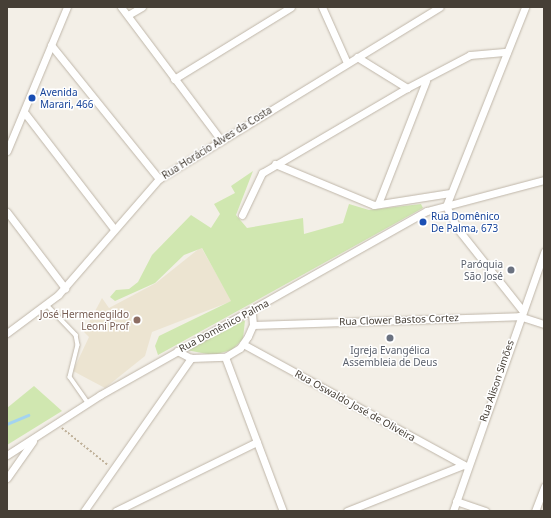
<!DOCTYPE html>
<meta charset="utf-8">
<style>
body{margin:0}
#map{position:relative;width:551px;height:518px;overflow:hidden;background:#f3efe7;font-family:"Noto Sans",sans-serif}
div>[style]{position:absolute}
.education>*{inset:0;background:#ece4d1}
.green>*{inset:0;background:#d0e7b0}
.stream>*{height:2.5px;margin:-1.25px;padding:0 1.25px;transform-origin:1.25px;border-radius:1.25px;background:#a3d3f0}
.path>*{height:1.5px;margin-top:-0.75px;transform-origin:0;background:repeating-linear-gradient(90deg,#c0b29b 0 2px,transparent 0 4px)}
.roads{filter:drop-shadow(0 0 1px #bfb6a9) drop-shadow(0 0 1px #bfb6a9)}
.service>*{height:3.5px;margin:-1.75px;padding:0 1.75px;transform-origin:1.75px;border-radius:1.75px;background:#fff}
.minor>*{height:7px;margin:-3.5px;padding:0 3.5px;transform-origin:3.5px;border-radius:3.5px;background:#fff}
.dots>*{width:11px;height:11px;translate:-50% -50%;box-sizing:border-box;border:2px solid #fff;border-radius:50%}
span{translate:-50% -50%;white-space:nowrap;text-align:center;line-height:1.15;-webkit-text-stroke:3px #fff;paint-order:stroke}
.transit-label{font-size:10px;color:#164399}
.left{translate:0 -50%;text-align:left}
.street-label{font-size:10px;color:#463f36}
.worship-label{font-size:10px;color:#5b616d}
.right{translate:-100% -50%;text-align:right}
.education-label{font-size:10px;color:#785e54}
.frame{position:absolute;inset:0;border:8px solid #463f36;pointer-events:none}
</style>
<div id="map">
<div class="education">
<div style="clip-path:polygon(201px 247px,232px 301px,152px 332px,145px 356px,105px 388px,73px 371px,89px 337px,84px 332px,102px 298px,109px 308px,156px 283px)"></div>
</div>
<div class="green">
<div style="clip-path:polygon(253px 171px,236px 215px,247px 228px,303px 218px,304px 234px,343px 223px,349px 204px,369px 210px,421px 204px,423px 208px,158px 355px,155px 346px,159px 336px,231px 301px,202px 248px,184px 255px,155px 283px,115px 301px,110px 297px,116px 290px,129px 289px,138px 282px,152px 255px,191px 215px,211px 228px,220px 214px,214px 204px,235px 193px,231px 186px)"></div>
<div style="clip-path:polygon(245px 320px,243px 339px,232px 350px,213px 355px,186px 350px)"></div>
<div style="clip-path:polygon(34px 386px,62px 411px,7px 445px,7px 408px)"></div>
</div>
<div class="stream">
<div style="left:7px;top:424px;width:23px;rotate:-23deg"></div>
</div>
<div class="path">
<div style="left:62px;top:428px;width:59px;rotate:38.8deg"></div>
</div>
<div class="roads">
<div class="service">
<div style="left:47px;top:305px;width:42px;rotate:46deg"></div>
<div style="left:76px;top:335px;width:10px;rotate:79deg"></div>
<div style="left:78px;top:345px;width:33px;rotate:104deg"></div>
<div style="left:70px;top:377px;width:32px;rotate:55deg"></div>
</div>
<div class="minor">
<div style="left:121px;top:7px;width:166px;rotate:53.1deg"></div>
<div style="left:322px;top:7px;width:61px;rotate:65.9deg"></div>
<div style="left:128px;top:15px;width:16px;rotate:-30deg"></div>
<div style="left:51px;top:45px;width:172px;rotate:51.1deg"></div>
<div style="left:357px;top:57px;width:59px;rotate:31.8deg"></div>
<div style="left:407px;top:88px;width:71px;rotate:-27.6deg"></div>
<div style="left:470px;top:55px;width:37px;rotate:-5deg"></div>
<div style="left:174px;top:79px;width:137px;rotate:-31.6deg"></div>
<div style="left:24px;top:112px;width:148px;rotate:52.4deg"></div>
<div style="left:7px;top:151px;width:156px;rotate:-67.4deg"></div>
<div style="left:275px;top:164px;width:107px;rotate:22.5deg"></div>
<div style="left:374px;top:205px;width:77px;rotate:-9deg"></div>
<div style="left:378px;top:204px;width:132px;rotate:-68.7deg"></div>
<div style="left:446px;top:206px;width:214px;rotate:-68.3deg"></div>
<div style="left:446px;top:206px;width:25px;rotate:63deg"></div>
<div style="left:457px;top:228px;width:105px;rotate:51.6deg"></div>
<div style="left:7px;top:212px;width:96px;rotate:52.7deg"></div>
<div style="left:242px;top:215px;width:47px;rotate:-64.5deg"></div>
<div style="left:262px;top:173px;width:168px;rotate:-30.4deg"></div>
<div style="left:253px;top:325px;width:266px;rotate:-1.9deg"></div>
<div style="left:519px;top:316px;width:26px;rotate:18deg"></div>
<div style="left:7px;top:333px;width:64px;rotate:-36.7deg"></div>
<div style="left:58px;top:295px;width:154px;rotate:-49deg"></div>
<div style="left:159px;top:179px;width:329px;rotate:-31.5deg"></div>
<div style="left:243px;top:344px;width:256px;rotate:28.7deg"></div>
<div style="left:177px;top:351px;width:16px;rotate:27deg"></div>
<div style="left:191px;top:358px;width:34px;rotate:-2deg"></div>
<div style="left:225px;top:357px;width:17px;rotate:-31deg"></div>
<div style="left:240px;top:348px;width:14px;rotate:-56deg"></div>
<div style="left:248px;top:336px;width:12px;rotate:-66deg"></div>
<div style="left:253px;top:325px;width:12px;rotate:-95deg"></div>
<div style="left:225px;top:357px;width:165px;rotate:69.4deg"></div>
<div style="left:7px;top:455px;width:111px;rotate:-32.8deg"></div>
<div style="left:100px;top:395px;width:375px;rotate:-29.4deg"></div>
<div style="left:427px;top:211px;width:121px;rotate:-14.8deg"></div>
<div style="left:7px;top:478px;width:45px;rotate:-54.9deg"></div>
<div style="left:456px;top:501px;width:31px;rotate:19deg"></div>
<div style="left:84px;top:511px;width:187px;rotate:-55deg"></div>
<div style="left:116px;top:511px;width:157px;rotate:-26.1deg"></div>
<div style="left:347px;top:511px;width:125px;rotate:-21.6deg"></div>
<div style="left:453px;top:511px;width:275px;rotate:-70.6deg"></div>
<div style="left:535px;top:511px;width:26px;rotate:-69deg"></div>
</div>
</div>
<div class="dots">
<div style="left:32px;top:98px;background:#1a4fb4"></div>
<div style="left:423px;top:222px;background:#1a4fb4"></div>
<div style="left:511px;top:270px;background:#6b7280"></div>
<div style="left:137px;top:320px;background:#8d6e63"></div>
<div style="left:390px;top:338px;background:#6b7280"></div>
</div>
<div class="transit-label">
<span class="left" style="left:40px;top:98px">Avenida<br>Marari, 466</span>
<span class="left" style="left:431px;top:222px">Rua Domênico<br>De Palma, 673</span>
</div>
<div class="street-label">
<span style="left:217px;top:143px;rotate:-32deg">Rua Horácio Alves da Costa</span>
<span style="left:399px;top:320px;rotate:-2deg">Rua Clower Bastos Cortez</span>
<span style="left:224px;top:326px;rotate:-28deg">Rua Domênico Palma</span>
<span style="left:497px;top:381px;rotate:-71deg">Rua Alison Simões</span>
<span style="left:355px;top:406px;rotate:29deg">Rua Oswaldo José de Oliveira</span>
</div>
<div class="worship-label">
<span class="right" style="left:503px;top:270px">Paróquia<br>São José</span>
<span style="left:390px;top:356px">Igreja Evangélica<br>Assembleia de Deus</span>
</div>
<div class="education-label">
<span class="right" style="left:129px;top:320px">José Hermenegildo<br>Leoni Prof</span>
</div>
<div class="frame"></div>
</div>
